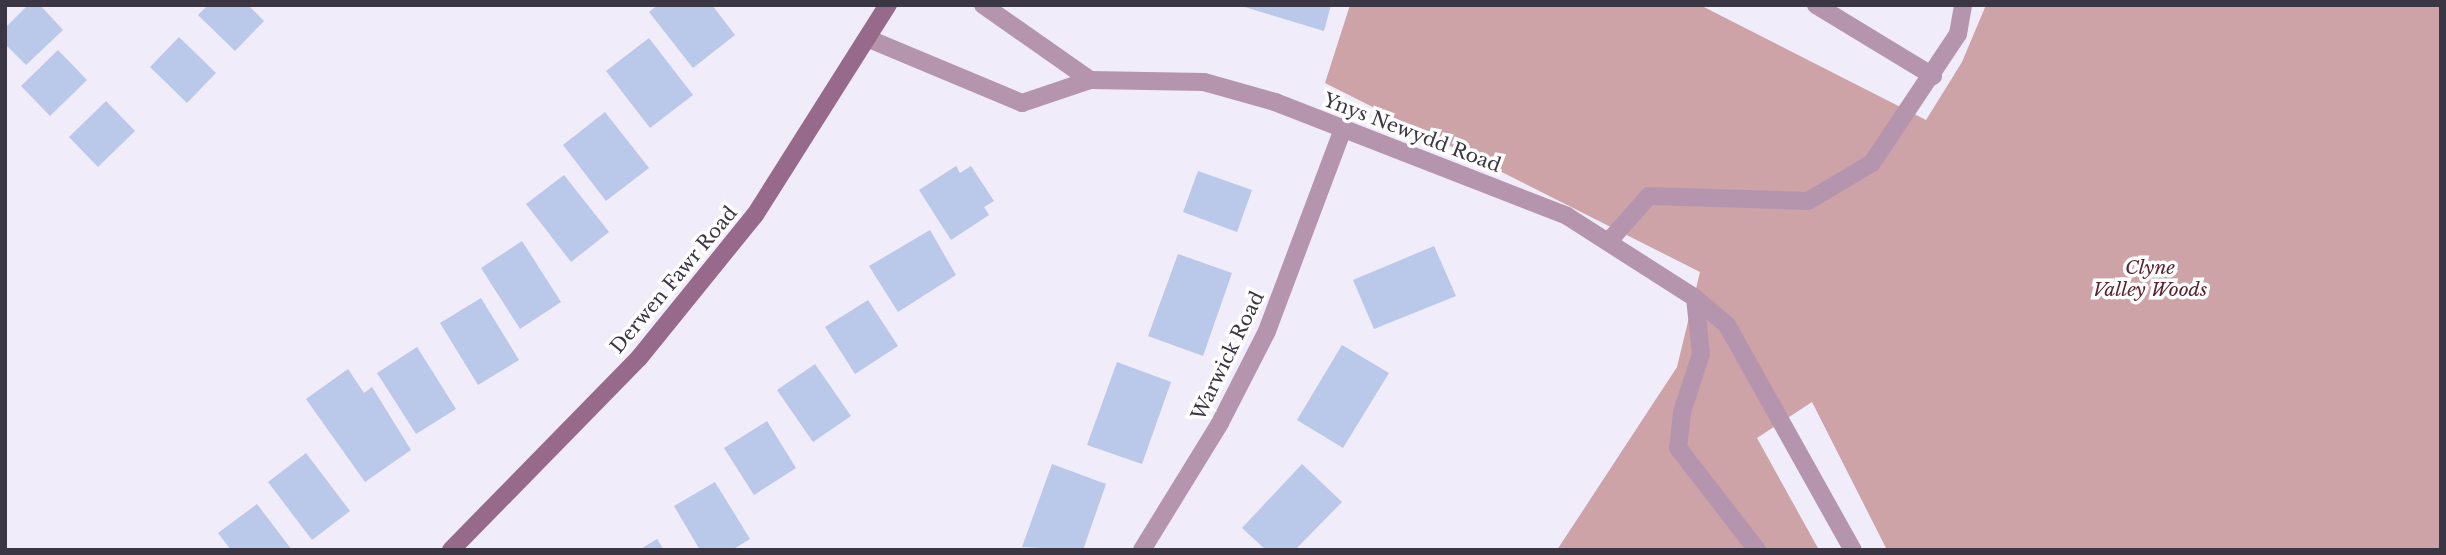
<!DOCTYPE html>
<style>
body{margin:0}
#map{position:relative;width:2446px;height:555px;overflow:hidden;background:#f1ecfa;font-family:"Libre Baskerville",serif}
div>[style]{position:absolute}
.forest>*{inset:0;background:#cda3a8}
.building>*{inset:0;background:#bac8e9}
.service>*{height:18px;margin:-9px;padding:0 9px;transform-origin:9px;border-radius:9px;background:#b595ad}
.minor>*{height:18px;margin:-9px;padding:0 9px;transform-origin:9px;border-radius:9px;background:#b595ad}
.secondary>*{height:18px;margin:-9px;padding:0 9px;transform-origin:9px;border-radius:9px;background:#976a8c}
span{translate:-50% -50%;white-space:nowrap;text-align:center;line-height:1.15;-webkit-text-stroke:7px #fff;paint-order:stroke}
.street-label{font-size:19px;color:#3b3643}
.park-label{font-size:19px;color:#5b2530;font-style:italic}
.frame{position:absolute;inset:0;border:7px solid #3b3643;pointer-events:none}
</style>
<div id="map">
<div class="forest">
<div style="clip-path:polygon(1350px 5px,1700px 5px,1926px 120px,1962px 62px,1986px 5px,2441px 5px,2441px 550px,1887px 550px,1812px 402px,1757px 438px,1819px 550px,1557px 550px,1677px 367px,1700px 272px,1325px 83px)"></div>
</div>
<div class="building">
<div style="clip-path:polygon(28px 5px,40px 5px,63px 30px,26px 65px,5px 44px,5px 28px)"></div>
<div style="clip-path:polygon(208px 5px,248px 5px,264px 21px,235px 51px,198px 15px)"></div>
<div style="clip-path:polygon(658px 5px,712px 5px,735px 35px,693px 68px,649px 12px)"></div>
<div style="clip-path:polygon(1238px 5px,1331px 5px,1324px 31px)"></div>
<div style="clip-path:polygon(179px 37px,216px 73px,187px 103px,150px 67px)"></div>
<div style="clip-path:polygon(649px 38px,693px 95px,650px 128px,606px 71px)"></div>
<div style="clip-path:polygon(58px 50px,87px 80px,50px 116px,21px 86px)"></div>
<div style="clip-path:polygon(106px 101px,135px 131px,98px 167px,69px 137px)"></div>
<div style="clip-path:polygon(605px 112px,649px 168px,606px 201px,563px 145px)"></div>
<div style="clip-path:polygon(956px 166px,960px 173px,971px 166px,994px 201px,984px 207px,989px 215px,951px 240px,919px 190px)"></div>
<div style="clip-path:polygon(1198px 171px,1252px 190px,1237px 232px,1183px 212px)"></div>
<div style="clip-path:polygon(564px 175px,609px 232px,571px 262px,526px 204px)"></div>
<div style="clip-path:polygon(930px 230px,956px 275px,898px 312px,869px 266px)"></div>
<div style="clip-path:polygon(522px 241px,561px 302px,520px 329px,481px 268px)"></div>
<div style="clip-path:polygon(1434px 246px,1456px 296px,1374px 329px,1353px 280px)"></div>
<div style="clip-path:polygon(1178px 254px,1232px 273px,1203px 356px,1148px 336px)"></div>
<div style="clip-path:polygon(481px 298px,519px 360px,478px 385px,440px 323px)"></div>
<div style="clip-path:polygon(868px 300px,898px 346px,855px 374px,825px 327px)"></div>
<div style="clip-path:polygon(1342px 345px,1389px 373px,1343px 448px,1297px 420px)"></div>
<div style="clip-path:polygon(417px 347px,456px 409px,416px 434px,377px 373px)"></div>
<div style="clip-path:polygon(1117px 362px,1171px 382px,1142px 464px,1087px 445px)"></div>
<div style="clip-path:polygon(815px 364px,851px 416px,813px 442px,777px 390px)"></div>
<div style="clip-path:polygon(348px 369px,364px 393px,372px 387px,411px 450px,365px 482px,306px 399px)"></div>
<div style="clip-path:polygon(767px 421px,796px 468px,754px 495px,724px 448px)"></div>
<div style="clip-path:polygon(306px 453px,350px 511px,312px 540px,268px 482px)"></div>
<div style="clip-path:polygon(1052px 464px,1106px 484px,1083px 550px,1022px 547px)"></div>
<div style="clip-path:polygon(1302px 464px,1342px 502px,1295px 550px,1266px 550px,1242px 528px)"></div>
<div style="clip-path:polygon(715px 482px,750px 539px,732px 550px,700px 550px,674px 506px)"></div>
<div style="clip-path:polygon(257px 504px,292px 550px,231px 550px,218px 533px)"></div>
<div style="clip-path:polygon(657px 539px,664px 550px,639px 550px)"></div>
</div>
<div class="service">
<div style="left:1816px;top:5px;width:137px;rotate:31.3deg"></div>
<div style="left:1609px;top:241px;width:60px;rotate:-48.4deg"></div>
<div style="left:1649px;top:196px;width:159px;rotate:1.8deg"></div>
<div style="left:1808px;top:201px;width:74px;rotate:-30.7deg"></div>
<div style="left:1872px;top:163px;width:155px;rotate:-56.3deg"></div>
<div style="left:1958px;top:34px;width:29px;rotate:-80deg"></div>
<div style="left:1695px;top:298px;width:42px;rotate:40.2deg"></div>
<div style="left:1727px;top:325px;width:258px;rotate:60.8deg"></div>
<div style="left:1695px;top:298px;width:56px;rotate:83.9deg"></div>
<div style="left:1701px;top:354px;width:61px;rotate:108.1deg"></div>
<div style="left:1682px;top:412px;width:36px;rotate:96deg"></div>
<div style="left:1678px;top:448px;width:129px;rotate:52.2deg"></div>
</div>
<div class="minor">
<div style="left:983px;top:5px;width:131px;rotate:35deg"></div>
<div style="left:869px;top:39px;width:166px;rotate:22.7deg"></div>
<div style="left:1022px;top:103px;width:72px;rotate:-18.7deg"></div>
<div style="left:1090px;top:80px;width:114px;rotate:1deg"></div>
<div style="left:1204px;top:82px;width:74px;rotate:15.7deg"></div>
<div style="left:1275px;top:102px;width:313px;rotate:21.3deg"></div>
<div style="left:1567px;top:216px;width:152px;rotate:32.6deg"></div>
<div style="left:1142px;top:550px;width:149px;rotate:-58.4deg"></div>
<div style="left:1220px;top:423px;width:103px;rotate:-62.9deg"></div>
<div style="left:1267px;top:331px;width:216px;rotate:-69.4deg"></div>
</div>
<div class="secondary">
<div style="left:451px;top:550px;width:269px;rotate:-45.6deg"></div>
<div style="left:639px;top:358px;width:184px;rotate:-51deg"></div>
<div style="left:755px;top:215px;width:249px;rotate:-57.7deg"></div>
</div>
<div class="street-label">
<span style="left:1412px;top:133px;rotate:21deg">Ynys Newydd Road</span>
<span style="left:674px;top:280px;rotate:-50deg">Derwen Fawr Road</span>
<span style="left:1228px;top:356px;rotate:-64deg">Warwick Road</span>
</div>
<div class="park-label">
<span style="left:2150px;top:279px">Clyne<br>Valley Woods</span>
</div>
<div class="frame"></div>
</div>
